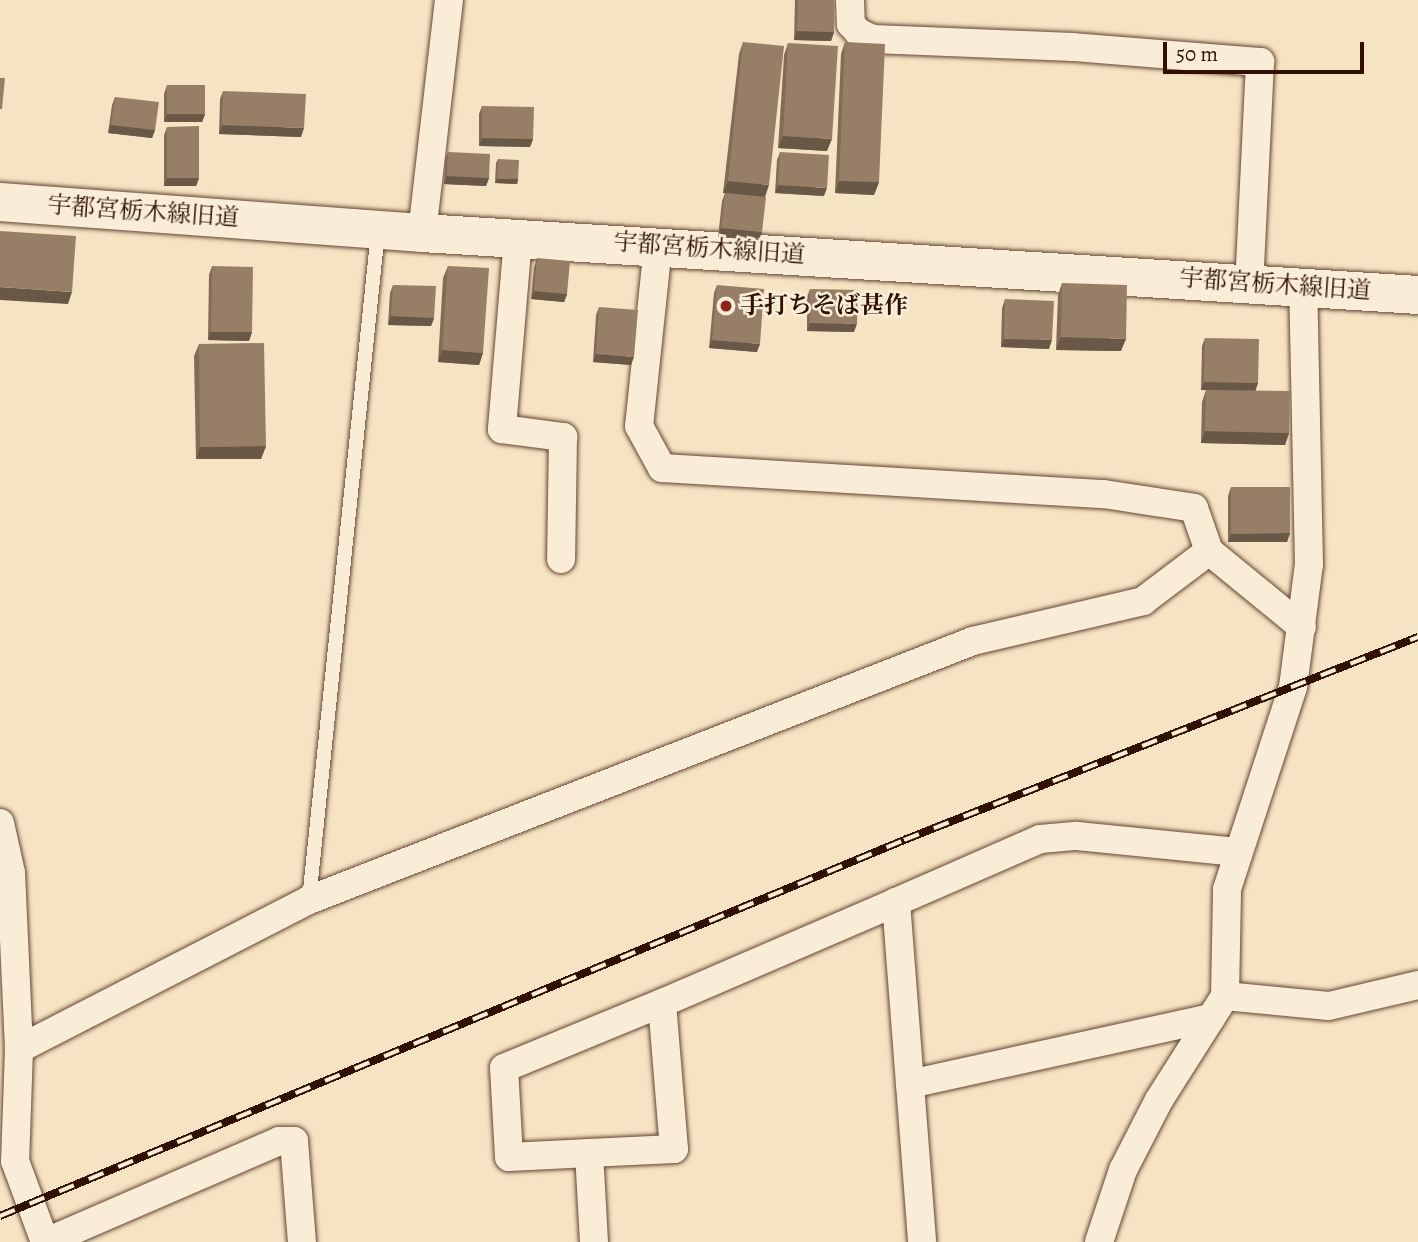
<!DOCTYPE html>
<meta charset="utf-8">
<style>
body{margin:0}
#map{position:relative;width:1418px;height:1242px;overflow:hidden;background:#f6e3c3;font-family:Alegreya,"Noto Serif JP",serif}
div>[style]{position:absolute}
.roads{filter:drop-shadow(0 0 2px #624532) drop-shadow(0 0 2px #624532)}
.lane>*{height:14px;margin:-7px;padding:0 7px;transform-origin:7px;border-radius:7px;background:#f9edd8}
.street>*{height:28px;margin:-14px;padding:0 14px;transform-origin:14px;border-radius:14px;background:#f9edd8}
.secondary>*{height:38px;margin:-19px;padding:0 19px;transform-origin:19px;border-radius:19px;background:#f9edd8}
.rail>*{height:8px;margin-top:-4px;transform-origin:0;background:repeating-linear-gradient(90deg,#f9edd8 0 16px,#301001 0 32px);box-sizing:border-box;border-block:2px solid #301001}
.wall>*{inset:0;background:#826c58}
.shaded-wall>*{inset:0;background:#6a5847}
.building>*{inset:0;background:#977e66}
.dots>*{width:19px;height:19px;translate:-50% -50%;box-sizing:border-box;border:4px solid #f9edd8;border-radius:50%}
span{translate:-50% -50%;white-space:nowrap;text-align:center;line-height:1.15;-webkit-text-stroke:5px #f9edd8;paint-order:stroke}
.street-label{font-size:24px;color:#301001}
.poi-label{font-size:24px;color:#301001;font-weight:700}
.left{translate:0 -50%;text-align:left}
.scale{position:absolute;left:1163px;top:42px;width:201px;height:32px;box-sizing:border-box;border:4px solid #301001;border-top:0;padding-left:9px;font-size:21px;line-height:24px;white-space:nowrap;color:#301001;-webkit-text-stroke:5px #f9edd8;paint-order:stroke}
</style>
<div id="map">
<div class="roads">
<div class="lane">
<div style="left:309px;top:900px;width:673px;rotate:-84.11deg"></div>
</div>
<div class="street">
<div style="left:850px;top:0;width:24px;rotate:88deg"></div>
<div style="left:851px;top:24px;width:12px;rotate:48deg"></div>
<div style="left:859px;top:33px;width:15px;rotate:23deg"></div>
<div style="left:873px;top:39px;width:200px;rotate:2.3deg"></div>
<div style="left:1073px;top:47px;width:188px;rotate:4.6deg"></div>
<div style="left:1260px;top:62px;width:222px;rotate:92.8deg"></div>
<div style="left:422px;top:233px;width:235px;rotate:-83.4deg"></div>
<div style="left:518px;top:238px;width:192px;rotate:94.8deg"></div>
<div style="left:502px;top:429px;width:62px;rotate:7.5deg"></div>
<div style="left:563px;top:437px;width:122px;rotate:90.9deg"></div>
<div style="left:658px;top:246px;width:181px;rotate:96deg"></div>
<div style="left:639px;top:426px;width:48px;rotate:61.3deg"></div>
<div style="left:662px;top:468px;width:443px;rotate:3.4deg"></div>
<div style="left:1104px;top:494px;width:91px;rotate:8.8deg"></div>
<div style="left:1194px;top:508px;width:46px;rotate:70.8deg"></div>
<div style="left:1209px;top:551px;width:120px;rotate:39.3deg"></div>
<div style="left:0;top:823px;width:51px;rotate:77.6deg"></div>
<div style="left:11px;top:873px;width:176px;rotate:87.4deg"></div>
<div style="left:19px;top:1049px;width:112px;rotate:92deg"></div>
<div style="left:15px;top:1161px;width:86px;rotate:69.7deg"></div>
<div style="left:896px;top:902px;width:157px;rotate:-23.6deg"></div>
<div style="left:1040px;top:839px;width:37px;rotate:-5deg"></div>
<div style="left:1077px;top:836px;width:161px;rotate:5.7deg"></div>
<div style="left:1225px;top:996px;width:104px;rotate:5.5deg"></div>
<div style="left:1329px;top:1006px;width:91px;rotate:-13.3deg"></div>
<div style="left:19px;top:1049px;width:326px;rotate:-27.2deg"></div>
<div style="left:309px;top:900px;width:713px;rotate:-21.31deg"></div>
<div style="left:973px;top:641px;width:175px;rotate:-13.2deg"></div>
<div style="left:1143px;top:601px;width:83px;rotate:-37.1deg"></div>
<div style="left:910px;top:1084px;width:308px;rotate:-12.4deg"></div>
<div style="left:589px;top:1153px;width:80px;rotate:177.1deg"></div>
<div style="left:509px;top:1157px;width:89px;rotate:-93.2deg"></div>
<div style="left:504px;top:1068px;width:171px;rotate:-22.4deg"></div>
<div style="left:46px;top:1242px;width:254px;rotate:-23.4deg"></div>
<div style="left:279px;top:1141px;width:15px"></div>
<div style="left:294px;top:1141px;width:101px;rotate:85.5deg"></div>
<div style="left:594px;top:1242px;width:89px;rotate:-93.2deg"></div>
<div style="left:589px;top:1153px;width:85px;rotate:-2.7deg"></div>
<div style="left:674px;top:1149px;width:146px;rotate:-94.7deg"></div>
<div style="left:662px;top:1003px;width:255px;rotate:-23.3deg"></div>
<div style="left:896px;top:902px;width:341px;rotate:85.6deg"></div>
<div style="left:1099px;top:1242px;width:76px;rotate:-71.6deg"></div>
<div style="left:1123px;top:1170px;width:79px;rotate:-62.8deg"></div>
<div style="left:1159px;top:1100px;width:123px;rotate:-57.6deg"></div>
<div style="left:1225px;top:996px;width:107px;rotate:-88.9deg"></div>
<div style="left:1227px;top:889px;width:213px;rotate:-71.9deg"></div>
<div style="left:1293px;top:687px;width:124px;rotate:-82.6deg"></div>
<div style="left:1309px;top:564px;width:277px;rotate:-91.2deg"></div>
</div>
<div class="secondary">
<div style="left:0;top:202px;width:423px;rotate:4.2deg"></div>
<div style="left:422px;top:233px;width:998px;rotate:3.56deg"></div>
</div>
</div>
<div class="rail">
<div style="left:0;top:1216px;width:979px;rotate:-22.58deg"></div>
<div style="left:904px;top:840px;width:553px;rotate:-21.55deg"></div>
</div>
<div class="wall">
<div style="clip-path:polygon(795px 0,834px 0,834px 32px,831px 41px,794px 40px)"></div>
<div style="clip-path:polygon(743px 42px,765px 197px,759px 240px,718px 237px,722px 201px,725px 193px,723px 193px,739px 54px)"></div>
<div style="clip-path:polygon(845px 42px,879px 182px,874px 195px,835px 193px,841px 54px)"></div>
<div style="clip-path:polygon(788px 43px,827px 151px,778px 148px,784px 55px)"></div>
<div style="clip-path:polygon(167px 85px,205px 114px,202px 122px,164px 122px,164px 94px)"></div>
<div style="clip-path:polygon(223px 91px,301px 137px,219px 134px,220px 99px)"></div>
<div style="clip-path:polygon(115px 97px,155px 130px,152px 138px,108px 133px,112px 105px)"></div>
<div style="clip-path:polygon(482px 106px,533px 139px,530px 147px,479px 146px,479px 114px)"></div>
<div style="clip-path:polygon(167px 127px,199px 178px,196px 186px,164px 186px,164px 135px)"></div>
<div style="clip-path:polygon(448px 152px,489px 178px,486px 186px,444px 184px,445px 160px)"></div>
<div style="clip-path:polygon(780px 152px,824px 196px,775px 193px,777px 160px)"></div>
<div style="clip-path:polygon(498px 159px,518px 179px,517px 184px,495px 183px,496px 163px)"></div>
<div style="clip-path:polygon(537px 258px,567px 294px,564px 302px,531px 299px,534px 267px)"></div>
<div style="clip-path:polygon(212px 266px,252px 332px,249px 341px,208px 340px,209px 275px)"></div>
<div style="clip-path:polygon(448px 266px,483px 353px,479px 365px,438px 362px,443px 278px)"></div>
<div style="clip-path:polygon(1062px 283px,1121px 351px,1056px 350px,1058px 295px)"></div>
<div style="clip-path:polygon(393px 285px,434px 318px,431px 326px,388px 325px,390px 293px)"></div>
<div style="clip-path:polygon(717px 285px,757px 352px,709px 348px,714px 293px)"></div>
<div style="clip-path:polygon(810px 289px,854px 332px,807px 331px,807px 297px)"></div>
<div style="clip-path:polygon(1005px 299px,1049px 349px,1001px 347px,1002px 308px)"></div>
<div style="clip-path:polygon(599px 307px,631px 365px,593px 362px,596px 315px)"></div>
<div style="clip-path:polygon(1205px 338px,1258px 383px,1255px 390px,1289px 433px,1285px 445px,1201px 443px,1202px 402px,1206px 390px,1201px 390px,1202px 346px)"></div>
<div style="clip-path:polygon(199px 344px,266px 446px,261px 459px,196px 459px,194px 356px)"></div>
<div style="clip-path:polygon(1231px 487px,1290px 533px,1287px 542px,1228px 542px,1228px 496px)"></div>
</div>
<div class="shaded-wall">
<div style="clip-path:polygon(797px 31px,834px 32px,831px 41px,794px 40px)"></div>
<div style="clip-path:polygon(167px 114px,205px 114px,202px 122px,164px 122px)"></div>
<div style="clip-path:polygon(111px 125px,155px 130px,152px 138px,108px 133px)"></div>
<div style="clip-path:polygon(222px 125px,304px 128px,301px 137px,219px 134px)"></div>
<div style="clip-path:polygon(783px 136px,832px 139px,827px 151px,778px 148px)"></div>
<div style="clip-path:polygon(482px 138px,533px 139px,530px 147px,479px 146px)"></div>
<div style="clip-path:polygon(447px 176px,489px 178px,486px 186px,444px 184px)"></div>
<div style="clip-path:polygon(167px 178px,199px 178px,196px 186px,164px 186px)"></div>
<div style="clip-path:polygon(497px 179px,518px 179px,517px 184px,495px 183px)"></div>
<div style="clip-path:polygon(728px 181px,769px 185px,765px 197px,723px 193px)"></div>
<div style="clip-path:polygon(839px 181px,879px 182px,874px 195px,835px 193px)"></div>
<div style="clip-path:polygon(778px 185px,827px 188px,824px 196px,775px 193px)"></div>
<div style="clip-path:polygon(721px 228px,762px 232px,759px 240px,718px 237px)"></div>
<div style="clip-path:polygon(0 287px,72px 292px,68px 304px,0 300px)"></div>
<div style="clip-path:polygon(534px 291px,567px 294px,564px 302px,531px 299px)"></div>
<div style="clip-path:polygon(391px 316px,434px 318px,431px 326px,388px 325px)"></div>
<div style="clip-path:polygon(810px 323px,857px 324px,854px 332px,807px 331px)"></div>
<div style="clip-path:polygon(211px 332px,252px 332px,249px 341px,208px 340px)"></div>
<div style="clip-path:polygon(1061px 337px,1126px 339px,1121px 351px,1056px 350px)"></div>
<div style="clip-path:polygon(1004px 339px,1052px 340px,1049px 349px,1001px 347px)"></div>
<div style="clip-path:polygon(712px 340px,760px 344px,757px 352px,709px 348px)"></div>
<div style="clip-path:polygon(442px 350px,483px 353px,479px 365px,438px 362px)"></div>
<div style="clip-path:polygon(596px 354px,634px 357px,631px 365px,593px 362px)"></div>
<div style="clip-path:polygon(1204px 382px,1258px 383px,1255px 392px,1201px 390px)"></div>
<div style="clip-path:polygon(1205px 431px,1289px 433px,1285px 445px,1201px 443px)"></div>
<div style="clip-path:polygon(266px 446px,261px 459px,196px 459px,200px 447px)"></div>
<div style="clip-path:polygon(1290px 533px,1287px 542px,1228px 542px,1231px 534px)"></div>
</div>
<div class="building">
<div style="clip-path:polygon(798px 0,834px 0,834px 32px,797px 31px)"></div>
<div style="clip-path:polygon(743px 42px,784px 46px,769px 185px,728px 181px)"></div>
<div style="clip-path:polygon(845px 42px,885px 44px,879px 182px,839px 181px)"></div>
<div style="clip-path:polygon(788px 43px,838px 46px,832px 139px,783px 136px)"></div>
<div style="clip-path:polygon(0 78px,5px 78px,2px 109px,0 109px)"></div>
<div style="clip-path:polygon(167px 85px,205px 85px,205px 114px,167px 114px)"></div>
<div style="clip-path:polygon(223px 91px,306px 94px,304px 128px,222px 125px)"></div>
<div style="clip-path:polygon(115px 97px,159px 102px,155px 130px,111px 125px)"></div>
<div style="clip-path:polygon(482px 106px,534px 107px,533px 139px,482px 138px)"></div>
<div style="clip-path:polygon(199px 126px,199px 178px,167px 178px,167px 127px)"></div>
<div style="clip-path:polygon(448px 152px,490px 154px,489px 178px,447px 176px)"></div>
<div style="clip-path:polygon(780px 152px,829px 155px,827px 188px,778px 185px)"></div>
<div style="clip-path:polygon(498px 159px,519px 160px,518px 179px,497px 179px)"></div>
<div style="clip-path:polygon(725px 193px,766px 197px,762px 232px,721px 228px)"></div>
<div style="clip-path:polygon(0 231px,76px 236px,72px 292px,0 287px)"></div>
<div style="clip-path:polygon(537px 258px,570px 261px,567px 294px,534px 291px)"></div>
<div style="clip-path:polygon(212px 266px,253px 267px,252px 332px,211px 332px)"></div>
<div style="clip-path:polygon(448px 266px,489px 268px,483px 353px,442px 350px)"></div>
<div style="clip-path:polygon(1062px 283px,1127px 285px,1126px 339px,1061px 337px)"></div>
<div style="clip-path:polygon(393px 285px,436px 286px,434px 318px,391px 316px)"></div>
<div style="clip-path:polygon(717px 285px,764px 289px,760px 344px,712px 340px)"></div>
<div style="clip-path:polygon(810px 289px,858px 290px,857px 324px,810px 323px)"></div>
<div style="clip-path:polygon(1005px 299px,1054px 301px,1052px 340px,1004px 339px)"></div>
<div style="clip-path:polygon(599px 307px,638px 310px,634px 357px,596px 354px)"></div>
<div style="clip-path:polygon(1205px 338px,1259px 339px,1258px 383px,1204px 382px)"></div>
<div style="clip-path:polygon(264px 343px,266px 446px,200px 447px,199px 344px)"></div>
<div style="clip-path:polygon(1206px 390px,1290px 391px,1289px 433px,1205px 431px)"></div>
<div style="clip-path:polygon(1231px 487px,1290px 487px,1290px 533px,1231px 534px)"></div>
</div>
<div class="dots">
<div style="left:726px;top:306px;background:#8f2418"></div>
</div>
<div class="street-label">
<span style="left:143px;top:212px;rotate:4deg">宇都宮栃木線旧道</span>
<span style="left:709px;top:249px;rotate:4deg">宇都宮栃木線旧道</span>
<span style="left:1275px;top:285px;rotate:4deg">宇都宮栃木線旧道</span>
</div>
<div class="poi-label">
<span class="left" style="left:740px;top:306px">手打ちそば甚作</span>
</div>
<div class="scale">50 m</div>
</div>
